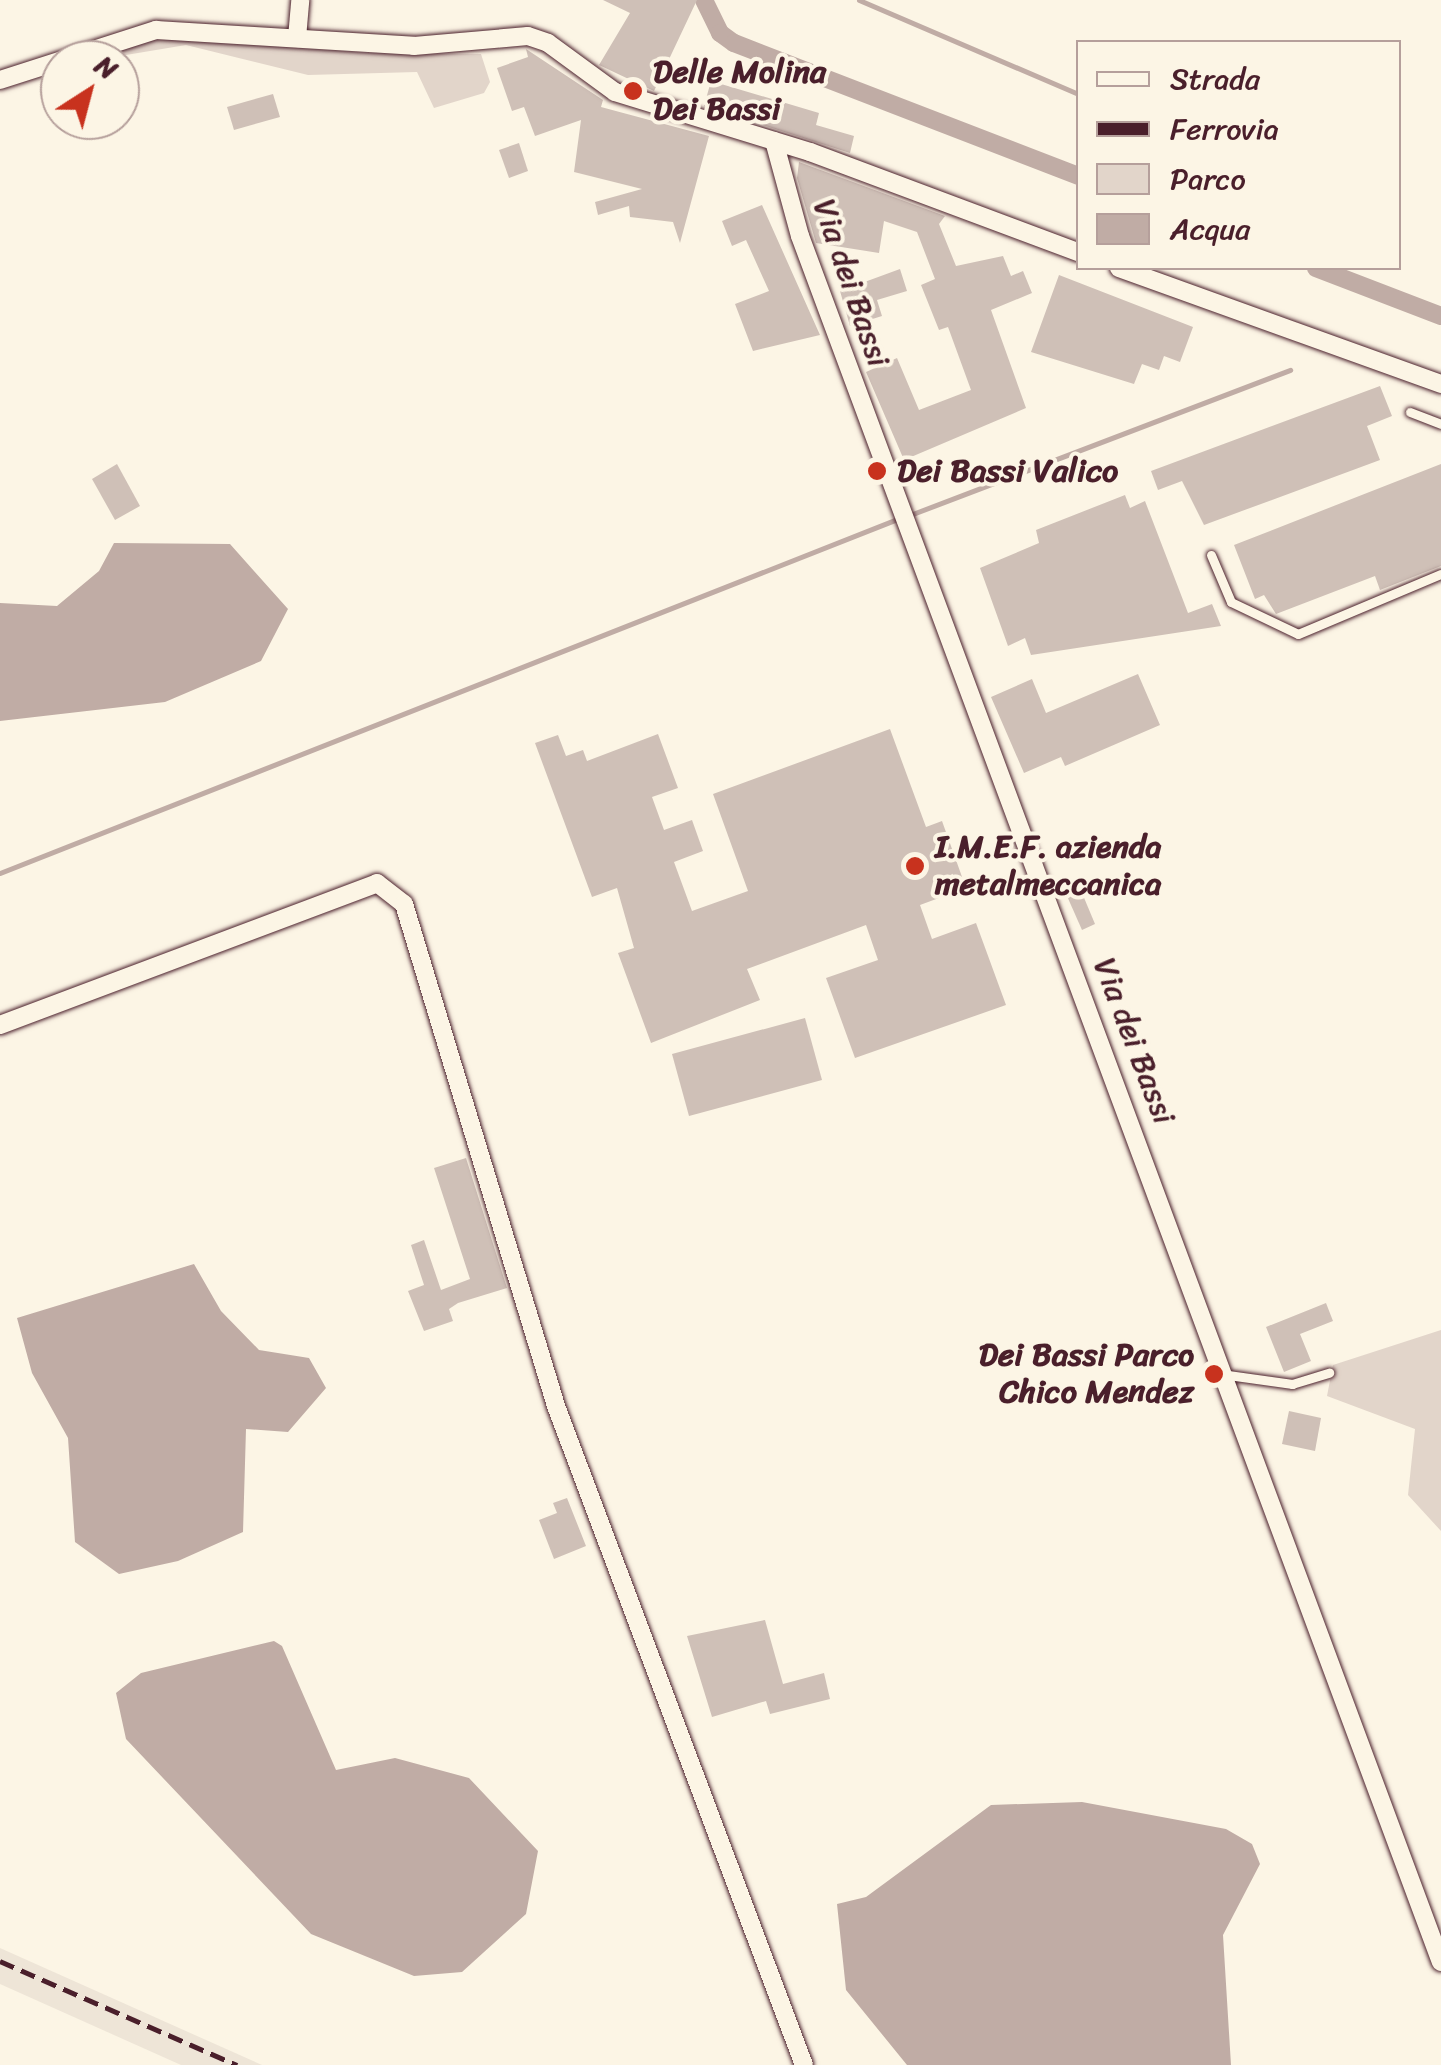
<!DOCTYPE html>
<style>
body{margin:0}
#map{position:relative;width:1441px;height:2065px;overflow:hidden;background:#fcf5e5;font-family:Sriracha,sans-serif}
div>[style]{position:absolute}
.built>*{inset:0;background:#eee5d7}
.green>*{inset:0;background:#e2d5ca}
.water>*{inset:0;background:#c0aca5}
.stream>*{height:5px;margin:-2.5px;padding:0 2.5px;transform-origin:2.5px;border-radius:2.5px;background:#c0aca5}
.canal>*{height:18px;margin:-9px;padding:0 9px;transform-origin:9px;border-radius:9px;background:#c0aca5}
.building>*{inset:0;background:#cfc0b7}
.roads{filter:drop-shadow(0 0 2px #4a1f2b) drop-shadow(0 0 2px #4a1f2b)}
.lane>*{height:9px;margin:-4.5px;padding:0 4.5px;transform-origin:4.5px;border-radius:4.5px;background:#fcf5e5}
.street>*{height:18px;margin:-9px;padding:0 9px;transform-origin:9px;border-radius:9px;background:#fcf5e5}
.rail>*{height:5px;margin-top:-2.5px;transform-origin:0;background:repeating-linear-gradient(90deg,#4a1f2b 0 15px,transparent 0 23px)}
.dots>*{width:28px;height:28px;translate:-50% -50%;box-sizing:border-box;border:5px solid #fcf5e5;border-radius:50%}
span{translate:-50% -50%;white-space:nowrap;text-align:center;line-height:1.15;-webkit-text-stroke:8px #fcf5e5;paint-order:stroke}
.poi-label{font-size:32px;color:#4a1f2b;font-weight:700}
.left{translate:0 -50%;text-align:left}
.right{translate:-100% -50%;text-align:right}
.street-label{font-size:32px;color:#4a1f2b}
.legend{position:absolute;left:1076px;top:40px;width:325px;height:230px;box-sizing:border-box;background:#fcf5e5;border:2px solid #b59f9b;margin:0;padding:12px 18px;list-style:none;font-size:30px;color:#4a1f2b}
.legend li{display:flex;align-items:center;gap:20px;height:50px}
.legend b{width:50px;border:2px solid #b59f9b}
.north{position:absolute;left:40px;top:40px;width:100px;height:100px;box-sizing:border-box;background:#fcf5e5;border:2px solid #b59f9b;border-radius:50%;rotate:36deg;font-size:28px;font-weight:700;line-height:40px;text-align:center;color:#4a1f2b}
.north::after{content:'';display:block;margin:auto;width:35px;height:45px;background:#c8321e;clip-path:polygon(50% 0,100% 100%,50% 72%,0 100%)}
</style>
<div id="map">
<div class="built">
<div style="clip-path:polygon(0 1948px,262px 2065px,181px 2065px,0 1984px)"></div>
</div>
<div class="green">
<div style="clip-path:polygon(159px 37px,367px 53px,481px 54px,490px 82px,484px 93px,434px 108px,417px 72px,308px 75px,186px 45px,96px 60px,92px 51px)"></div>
<div style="clip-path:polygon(1441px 1330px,1441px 1531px,1408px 1495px,1415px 1429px,1327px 1396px,1333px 1365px)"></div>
</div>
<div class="water">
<div style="clip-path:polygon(114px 543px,230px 544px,288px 609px,261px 661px,165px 702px,0 721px,0 603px,57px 606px,99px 571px)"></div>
<div style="clip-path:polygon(194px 1264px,221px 1311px,259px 1350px,309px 1358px,326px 1388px,288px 1432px,246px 1429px,243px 1532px,178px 1561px,119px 1574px,75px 1542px,68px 1438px,32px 1373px,17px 1318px)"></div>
<div style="clip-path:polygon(274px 1641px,282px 1646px,336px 1770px,395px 1758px,469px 1778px,538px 1851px,526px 1914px,462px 1972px,414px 1976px,311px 1934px,126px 1739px,116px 1693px,141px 1673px)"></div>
<div style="clip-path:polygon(1082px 1802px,1226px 1829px,1252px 1844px,1260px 1864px,1223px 1935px,1231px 2065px,907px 2065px,846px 1990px,837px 1904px,866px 1897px,991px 1805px)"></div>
</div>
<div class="stream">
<div style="left:859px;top:0;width:238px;rotate:23.2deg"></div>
<div style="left:910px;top:515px;width:407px;rotate:-20.9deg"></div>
<div style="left:0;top:873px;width:967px;rotate:-21.53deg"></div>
</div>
<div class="canal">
<div style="left:704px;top:0;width:37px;rotate:64deg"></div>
<div style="left:720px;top:33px;width:17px;rotate:36deg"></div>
<div style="left:734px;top:43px;width:369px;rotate:21.1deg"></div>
<div style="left:1316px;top:268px;width:134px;rotate:21deg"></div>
</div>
<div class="building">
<div style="clip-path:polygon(603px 0,697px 0,654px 91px,599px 65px,630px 13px)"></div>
<div style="clip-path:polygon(526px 49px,603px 100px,601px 107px,709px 136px,680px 243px,673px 222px,630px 217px,629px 206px,598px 215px,595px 202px,642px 189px,574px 172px,581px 120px,535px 136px,524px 107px,512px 111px,497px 68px,528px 57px)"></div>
<div style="clip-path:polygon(711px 81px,819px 113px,816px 125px,854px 136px,850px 153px,704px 106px)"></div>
<div style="clip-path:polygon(273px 94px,280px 117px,234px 130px,227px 107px)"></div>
<div style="clip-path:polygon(519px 143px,528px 171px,509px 178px,499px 150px)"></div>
<div style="clip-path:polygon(799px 162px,945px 216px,939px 224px,956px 266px,1003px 256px,1011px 276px,1023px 271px,1032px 293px,991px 310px,1026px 408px,904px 460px,866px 372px,897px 358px,919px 410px,971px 390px,948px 327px,939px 330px,921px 285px,935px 279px,917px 232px,884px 221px,879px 253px,816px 243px,797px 178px)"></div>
<div style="clip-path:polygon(762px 205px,820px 335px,753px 351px,735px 304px,769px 291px,746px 240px,732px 246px,722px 221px)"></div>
<div style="clip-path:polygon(900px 269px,907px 291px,877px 300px,882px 316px,850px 326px,840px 291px)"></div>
<div style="clip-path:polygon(1059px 275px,1193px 327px,1180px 362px,1164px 356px,1159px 370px,1142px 364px,1134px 384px,1031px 352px)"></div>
<div style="clip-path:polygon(1380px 386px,1392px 416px,1367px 426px,1380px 460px,1204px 525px,1182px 481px,1158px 490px,1151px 471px)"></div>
<div style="clip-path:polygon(117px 464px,140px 506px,115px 520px,92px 479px)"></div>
<div style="clip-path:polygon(1441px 464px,1441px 566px,1380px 590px,1375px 576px,1276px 614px,1264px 595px,1255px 599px,1234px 545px)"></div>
<div style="clip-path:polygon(1125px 495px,1130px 508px,1145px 501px,1188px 613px,1212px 604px,1221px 626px,1031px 655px,1025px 638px,1008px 646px,980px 568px,1039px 543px,1036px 530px)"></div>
<div style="clip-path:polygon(1138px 674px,1160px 725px,1065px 766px,1061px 757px,1024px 773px,991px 697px,1032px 679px,1046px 713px)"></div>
<div style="clip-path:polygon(890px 729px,926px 827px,942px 821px,966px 888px,920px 905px,932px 939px,976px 923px,1006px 1005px,855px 1058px,826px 978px,878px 960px,866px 925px,747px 969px,760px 1000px,651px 1043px,618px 953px,634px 948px,617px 888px,592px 897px,535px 743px,558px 735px,566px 756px,583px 750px,587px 761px,658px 734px,678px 788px,652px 797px,664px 830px,692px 820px,703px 851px,674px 862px,692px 911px,748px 891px,713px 794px)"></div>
<div style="clip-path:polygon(1077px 881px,1095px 924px,1082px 930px,1063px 887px)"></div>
<div style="clip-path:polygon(805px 1018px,822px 1080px,689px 1116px,672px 1054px)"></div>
<div style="clip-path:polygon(466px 1158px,507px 1288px,458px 1303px,449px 1309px,453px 1321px,424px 1331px,408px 1291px,424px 1285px,411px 1245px,424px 1240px,441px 1290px,470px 1279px,434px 1168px)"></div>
<div style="clip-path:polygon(1326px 1303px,1333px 1321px,1300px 1334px,1311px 1361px,1284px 1372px,1266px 1327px)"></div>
<div style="clip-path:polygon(1289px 1411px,1321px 1418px,1315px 1451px,1282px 1444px)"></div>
<div style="clip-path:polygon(567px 1498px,586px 1546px,554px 1559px,539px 1520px,557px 1513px,553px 1503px)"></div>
<div style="clip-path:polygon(765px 1620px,783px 1684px,824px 1673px,830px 1699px,770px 1714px,766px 1701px,712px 1717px,687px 1636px)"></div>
</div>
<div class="roads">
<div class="lane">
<div style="left:1410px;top:412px;width:33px;rotate:21deg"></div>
<div style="left:1211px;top:555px;width:51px;rotate:66.9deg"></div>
<div style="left:1231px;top:602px;width:74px;rotate:25.5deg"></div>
<div style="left:1298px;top:634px;width:155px;rotate:-22.8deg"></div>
<div style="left:1228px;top:1375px;width:65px;rotate:8deg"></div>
<div style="left:1292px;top:1384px;width:39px;rotate:-17deg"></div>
</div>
<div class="street">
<div style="left:297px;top:38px;width:38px;rotate:-85deg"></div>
<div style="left:0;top:80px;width:164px;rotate:-17.8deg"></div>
<div style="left:156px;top:30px;width:258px;rotate:3.5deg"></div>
<div style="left:414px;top:46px;width:114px;rotate:-5deg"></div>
<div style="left:528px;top:36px;width:21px;rotate:19deg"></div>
<div style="left:548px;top:43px;width:83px;rotate:36.2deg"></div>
<div style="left:615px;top:92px;width:204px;rotate:17.1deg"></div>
<div style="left:810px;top:152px;width:286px;rotate:20.5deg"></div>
<div style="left:774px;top:141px;width:98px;rotate:74.7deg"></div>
<div style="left:800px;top:236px;width:1841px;rotate:69.63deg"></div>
<div style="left:1119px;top:268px;width:342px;rotate:19.8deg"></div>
<div style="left:0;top:1025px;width:403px;rotate:-20.6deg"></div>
<div style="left:377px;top:883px;width:34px;rotate:38deg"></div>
<div style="left:404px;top:904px;width:525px;rotate:73.15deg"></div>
<div style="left:556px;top:1406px;width:704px;rotate:69.38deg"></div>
</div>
</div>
<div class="rail">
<div style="left:0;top:1961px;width:259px;rotate:23.7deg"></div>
</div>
<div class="dots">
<div style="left:633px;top:91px;background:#c8321e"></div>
<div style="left:877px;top:471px;background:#c8321e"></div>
<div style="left:915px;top:866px;background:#c8321e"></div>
<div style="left:1214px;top:1374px;background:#c8321e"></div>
</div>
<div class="poi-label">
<span class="left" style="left:653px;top:91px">Delle Molina<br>Dei Bassi</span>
<span class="left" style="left:897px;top:471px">Dei Bassi Valico</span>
<span class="left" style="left:935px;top:866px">I.M.E.F. azienda<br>metalmeccanica</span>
<span class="right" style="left:1194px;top:1374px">Dei Bassi Parco<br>Chico Mendez</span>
</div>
<div class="street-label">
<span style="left:851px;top:283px;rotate:71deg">Via dei Bassi</span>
<span style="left:1134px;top:1041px;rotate:69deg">Via dei Bassi</span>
</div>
<ul class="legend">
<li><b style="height:12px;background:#fcf5e5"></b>Strada</li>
<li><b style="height:12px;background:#4a1f2b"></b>Ferrovia</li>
<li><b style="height:28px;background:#e2d5ca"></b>Parco</li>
<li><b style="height:28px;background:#c0aca5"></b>Acqua</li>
</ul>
<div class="north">N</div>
</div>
